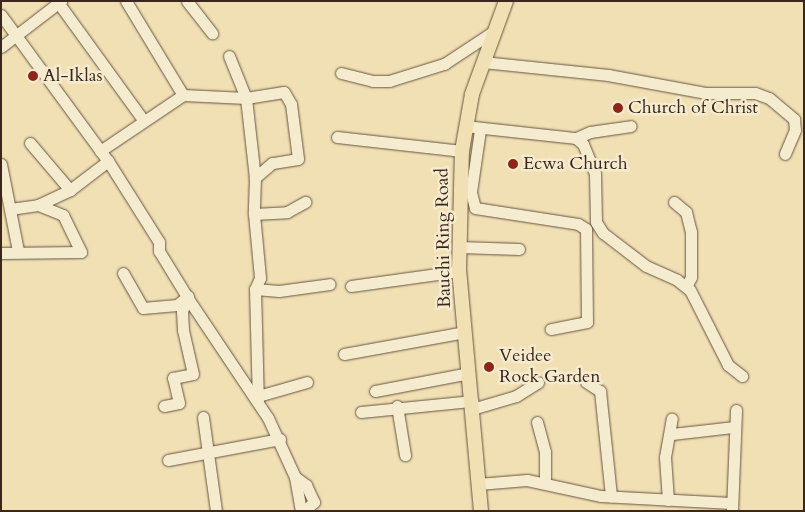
<!DOCTYPE html>
<style>
body{margin:0}
#map{position:relative;width:805px;height:512px;overflow:hidden;background:#f0e0b3;font-family:Cardo,serif}
div>[style]{position:absolute}
.roads{filter:drop-shadow(0 0 1px #685442) drop-shadow(0 0 1px #685442)}
.minor>*{height:11px;margin:-5.5px;padding:0 5.5px;transform-origin:5.5px;border-radius:5.5px;background:#f5ebce}
.major>*{height:14px;margin:-7px;padding:0 7px;transform-origin:7px;border-radius:7px;background:#f0e0b3}
.dots>*{width:14px;height:14px;translate:-50% -50%;box-sizing:border-box;border:2px solid #f5ebce;border-radius:50%}
span{translate:-50% -50%;white-space:nowrap;text-align:center;line-height:1.15;-webkit-text-stroke:5px #f5ebce;paint-order:stroke}
.poi-label{font-size:18px;color:#3b251d}
.left{translate:0 -50%;text-align:left}
.street-label{font-size:18px;color:#3b251d}
.frame{position:absolute;inset:0;border:2px solid #3b251d;pointer-events:none}
</style>
<div id="map">
<div class="roads">
<div class="minor">
<div style="left:57px;top:1px;width:148px;rotate:54.1deg"></div>
<div style="left:126px;top:1px;width:110px;rotate:58.8deg"></div>
<div style="left:187px;top:1px;width:41px;rotate:52deg"></div>
<div style="left:1px;top:15px;width:181px;rotate:53.8deg"></div>
<div style="left:108px;top:161px;width:96px;rotate:57.8deg"></div>
<div style="left:159px;top:242px;width:9px;rotate:90deg"></div>
<div style="left:159px;top:251px;width:57px;rotate:58.5deg"></div>
<div style="left:189px;top:300px;width:142px;rotate:56.2deg"></div>
<div style="left:268px;top:418px;width:65px;rotate:65.4deg"></div>
<div style="left:295px;top:477px;width:14px;rotate:36deg"></div>
<div style="left:306px;top:485px;width:19px;rotate:65deg"></div>
<div style="left:314px;top:502px;width:13px;rotate:138deg"></div>
<div style="left:1px;top:47px;width:76px;rotate:-37.5deg"></div>
<div style="left:229px;top:56px;width:45px;rotate:68deg"></div>
<div style="left:246px;top:98px;width:38px;rotate:-9deg"></div>
<div style="left:284px;top:92px;width:14px;rotate:60deg"></div>
<div style="left:291px;top:104px;width:55px;rotate:82.7deg"></div>
<div style="left:298px;top:159px;width:26px;rotate:171deg"></div>
<div style="left:272px;top:163px;width:23px;rotate:139deg"></div>
<div style="left:483px;top:62px;width:126px;rotate:5.9deg"></div>
<div style="left:608px;top:75px;width:100px;rotate:10.4deg"></div>
<div style="left:706px;top:93px;width:49px"></div>
<div style="left:755px;top:93px;width:15px;rotate:20deg"></div>
<div style="left:769px;top:98px;width:33px;rotate:40deg"></div>
<div style="left:794px;top:119px;width:11px;rotate:85deg"></div>
<div style="left:795px;top:130px;width:26px;rotate:113deg"></div>
<div style="left:341px;top:73px;width:33px;rotate:14deg"></div>
<div style="left:373px;top:81px;width:16px"></div>
<div style="left:389px;top:81px;width:58px;rotate:-17.2deg"></div>
<div style="left:444px;top:64px;width:60px;rotate:-33.4deg"></div>
<div style="left:465px;top:126px;width:112px;rotate:6.2deg"></div>
<div style="left:576px;top:138px;width:9px;rotate:41deg"></div>
<div style="left:583px;top:144px;width:32px;rotate:68deg"></div>
<div style="left:595px;top:174px;width:48px;rotate:88.8deg"></div>
<div style="left:596px;top:222px;width:13px;rotate:58deg"></div>
<div style="left:603px;top:233px;width:54px;rotate:37.5deg"></div>
<div style="left:646px;top:266px;width:34px;rotate:24deg"></div>
<div style="left:677px;top:280px;width:16px;rotate:38deg"></div>
<div style="left:690px;top:290px;width:84px;rotate:63.1deg"></div>
<div style="left:728px;top:365px;width:18px;rotate:38deg"></div>
<div style="left:480px;top:130px;width:63px;rotate:98.3deg"></div>
<div style="left:471px;top:192px;width:16px;rotate:76deg"></div>
<div style="left:475px;top:208px;width:104px;rotate:8.8deg"></div>
<div style="left:578px;top:224px;width:9px;rotate:32deg"></div>
<div style="left:586px;top:229px;width:93px;rotate:89.4deg"></div>
<div style="left:587px;top:322px;width:37px;rotate:169deg"></div>
<div style="left:337px;top:137px;width:126px;rotate:6.4deg"></div>
<div style="left:576px;top:138px;width:15px;rotate:-23deg"></div>
<div style="left:590px;top:132px;width:41px;rotate:-8.3deg"></div>
<div style="left:30px;top:143px;width:62px;rotate:49.6deg"></div>
<div style="left:70px;top:190px;width:48px;rotate:-37.3deg"></div>
<div style="left:100px;top:151px;width:100px;rotate:-34deg"></div>
<div style="left:183px;top:95px;width:63px;rotate:2.7deg"></div>
<div style="left:246px;top:98px;width:81px;rotate:83.6deg"></div>
<div style="left:255px;top:178px;width:36px;rotate:92deg"></div>
<div style="left:254px;top:214px;width:64px;rotate:84.6deg"></div>
<div style="left:260px;top:278px;width:12px;rotate:114deg"></div>
<div style="left:255px;top:289px;width:112px;rotate:88.5deg"></div>
<div style="left:1px;top:164px;width:89px;rotate:78.9deg"></div>
<div style="left:674px;top:202px;width:16px;rotate:40deg"></div>
<div style="left:686px;top:212px;width:21px;rotate:76deg"></div>
<div style="left:691px;top:232px;width:45px;rotate:90deg"></div>
<div style="left:691px;top:277px;width:11px;rotate:117deg"></div>
<div style="left:10px;top:209px;width:28px;rotate:-8deg"></div>
<div style="left:38px;top:205px;width:35px;rotate:-25deg"></div>
<div style="left:254px;top:214px;width:33px;rotate:-3deg"></div>
<div style="left:287px;top:212px;width:21px;rotate:-29deg"></div>
<div style="left:459px;top:247px;width:60px;rotate:1.9deg"></div>
<div style="left:1px;top:253px;width:80px;rotate:-0.7deg"></div>
<div style="left:81px;top:252px;width:41px;rotate:-115.9deg"></div>
<div style="left:63px;top:215px;width:27px;rotate:-158deg"></div>
<div style="left:123px;top:273px;width:40px;rotate:60.3deg"></div>
<div style="left:143px;top:308px;width:34px;rotate:-5deg"></div>
<div style="left:177px;top:305px;width:13px;rotate:-39deg"></div>
<div style="left:351px;top:286px;width:109px;rotate:-7.9deg"></div>
<div style="left:255px;top:289px;width:24px;rotate:5deg"></div>
<div style="left:279px;top:291px;width:51px;rotate:-7.8deg"></div>
<div style="left:344px;top:354px;width:123px;rotate:-10.3deg"></div>
<div style="left:586px;top:382px;width:17px;rotate:33deg"></div>
<div style="left:600px;top:391px;width:106px;rotate:84deg"></div>
<div style="left:375px;top:391px;width:96px;rotate:-10.8deg"></div>
<div style="left:258px;top:396px;width:51px;rotate:-15.9deg"></div>
<div style="left:164px;top:406px;width:15px;rotate:-11deg"></div>
<div style="left:179px;top:403px;width:26px;rotate:-103deg"></div>
<div style="left:173px;top:378px;width:20px;rotate:-11deg"></div>
<div style="left:193px;top:374px;width:45px;rotate:-102.8deg"></div>
<div style="left:183px;top:330px;width:19px;rotate:-93deg"></div>
<div style="left:182px;top:311px;width:16px;rotate:-68deg"></div>
<div style="left:397px;top:406px;width:50px;rotate:80.7deg"></div>
<div style="left:472px;top:409px;width:46px;rotate:-16.5deg"></div>
<div style="left:516px;top:396px;width:26px;rotate:-32deg"></div>
<div style="left:361px;top:412px;width:112px;rotate:-5.7deg"></div>
<div style="left:203px;top:417px;width:95px;rotate:82.1deg"></div>
<div style="left:537px;top:422px;width:31px;rotate:75deg"></div>
<div style="left:545px;top:452px;width:30px;rotate:90deg"></div>
<div style="left:672px;top:434px;width:61px;rotate:-6.5deg"></div>
<div style="left:168px;top:460px;width:114px;rotate:-10.6deg"></div>
<div style="left:295px;top:477px;width:35px;rotate:80deg"></div>
<div style="left:478px;top:484px;width:49px;rotate:-4.7deg"></div>
<div style="left:527px;top:480px;width:76px;rotate:12.2deg"></div>
<div style="left:601px;top:496px;width:130px;rotate:3.1deg"></div>
<div style="left:668px;top:500px;width:43px;rotate:-94deg"></div>
<div style="left:665px;top:457px;width:39px;rotate:-80deg"></div>
<div style="left:732px;top:511px;width:101px;rotate:-87.7deg"></div>
</div>
<div class="major">
<div style="left:481px;top:511px;width:241px;rotate:-95.2deg"></div>
<div style="left:459px;top:271px;width:120px;rotate:-88.6deg"></div>
<div style="left:462px;top:151px;width:58px;rotate:-80deg"></div>
<div style="left:472px;top:94px;width:99px;rotate:-69.9deg"></div>
</div>
</div>
<div class="dots">
<div style="left:33px;top:76px;background:#8f2418"></div>
<div style="left:618px;top:108px;background:#8f2418"></div>
<div style="left:513px;top:164px;background:#8f2418"></div>
<div style="left:489px;top:367px;background:#8f2418"></div>
</div>
<div class="poi-label">
<span class="left" style="left:43px;top:76px">Al-Iklas</span>
<span class="left" style="left:628px;top:108px">Church of Christ</span>
<span class="left" style="left:523px;top:164px">Ecwa Church</span>
<span class="left" style="left:499px;top:367px">Veidee<br>Rock Garden</span>
</div>
<div class="street-label">
<span style="left:444px;top:238px;rotate:-91deg">Bauchi Ring Road</span>
</div>
<div class="frame"></div>
</div>
